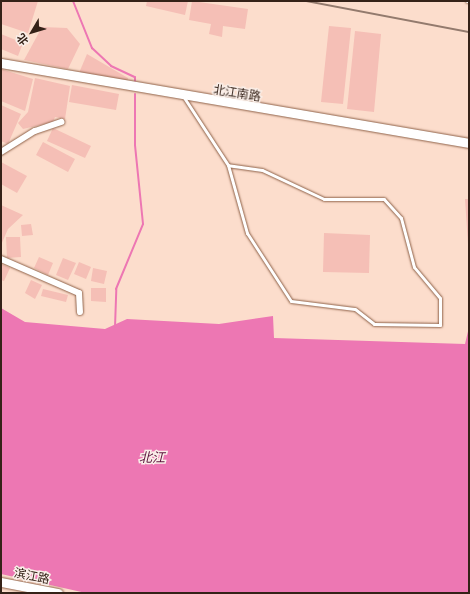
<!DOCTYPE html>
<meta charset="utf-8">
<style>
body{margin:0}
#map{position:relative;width:470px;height:594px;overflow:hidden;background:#fcddcc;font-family:Commissioner,"Noto Sans SC",sans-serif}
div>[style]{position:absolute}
.water>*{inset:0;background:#ed77b3}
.stream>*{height:2px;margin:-1px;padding:0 1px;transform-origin:1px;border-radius:1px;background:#ed77b3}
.building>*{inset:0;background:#f5bfb6}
.roads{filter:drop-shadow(0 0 1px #8f6249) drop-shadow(0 0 1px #8f6249)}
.lane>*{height:3px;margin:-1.5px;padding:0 1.5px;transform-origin:1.5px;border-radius:1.5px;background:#fff}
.street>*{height:6px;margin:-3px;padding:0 3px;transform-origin:3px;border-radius:3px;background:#fff}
.secondary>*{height:9px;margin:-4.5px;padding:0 4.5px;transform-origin:4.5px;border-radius:4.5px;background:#fff}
.rail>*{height:2px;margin:-1px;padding:0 1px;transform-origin:1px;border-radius:1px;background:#937a6d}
span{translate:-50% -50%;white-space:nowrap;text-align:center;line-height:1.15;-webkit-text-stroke:3px #faefe9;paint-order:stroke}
.street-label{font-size:12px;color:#352218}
.water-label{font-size:13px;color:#5a103b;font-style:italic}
.frame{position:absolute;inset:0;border:2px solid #352218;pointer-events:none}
.north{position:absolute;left:12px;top:12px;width:40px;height:40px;-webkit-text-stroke:3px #faefe9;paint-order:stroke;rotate:232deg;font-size:11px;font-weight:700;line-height:16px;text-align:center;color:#352218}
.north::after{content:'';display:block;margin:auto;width:14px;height:18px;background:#352218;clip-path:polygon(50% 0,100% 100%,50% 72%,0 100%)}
</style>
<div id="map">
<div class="water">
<div style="clip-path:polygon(1px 308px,25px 322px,105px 329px,127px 319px,219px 324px,273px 316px,274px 338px,465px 344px,469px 327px,469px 593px,86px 593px,1px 574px)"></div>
</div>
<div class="stream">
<div style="left:73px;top:1px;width:51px;rotate:68deg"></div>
<div style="left:92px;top:48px;width:26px;rotate:43deg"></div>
<div style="left:111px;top:66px;width:26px;rotate:25deg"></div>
<div style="left:135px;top:77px;width:4px;rotate:90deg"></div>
<div style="left:115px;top:327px;width:38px;rotate:-88deg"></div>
<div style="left:116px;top:289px;width:70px;rotate:-67.4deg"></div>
<div style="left:143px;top:224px;width:79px;rotate:-95.8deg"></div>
<div style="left:135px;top:145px;width:51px;rotate:-90deg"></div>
</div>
<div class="building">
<div style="clip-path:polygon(1px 1px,38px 1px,28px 33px,1px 24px)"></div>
<div style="clip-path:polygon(147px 1px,188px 1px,185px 15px,146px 6px)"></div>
<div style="clip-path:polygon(192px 1px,248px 9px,245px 29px,223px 26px,222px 37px,209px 34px,211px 24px,189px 20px)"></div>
<div style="clip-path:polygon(329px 26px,351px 28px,343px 104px,321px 102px)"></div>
<div style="clip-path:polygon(42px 27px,67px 28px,80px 44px,68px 69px,24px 60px)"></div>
<div style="clip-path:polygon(355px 31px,381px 34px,374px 112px,347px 109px)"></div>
<div style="clip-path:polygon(1px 34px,23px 43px,18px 56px,1px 49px)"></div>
<div style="clip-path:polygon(87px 54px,128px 78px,127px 82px,79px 73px)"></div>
<div style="clip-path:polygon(1px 69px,33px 79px,25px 111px,1px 101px)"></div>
<div style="clip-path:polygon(35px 78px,70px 86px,65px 119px,55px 117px,53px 122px,23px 129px,18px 123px,28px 112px)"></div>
<div style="clip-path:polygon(72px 85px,119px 94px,116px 110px,69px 102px)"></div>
<div style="clip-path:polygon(1px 105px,21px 114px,8px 144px,1px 141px)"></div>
<div style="clip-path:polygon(53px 128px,91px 146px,85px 158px,47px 141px)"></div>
<div style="clip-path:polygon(43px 142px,75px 159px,68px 172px,36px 155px)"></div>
<div style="clip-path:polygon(1px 162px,27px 176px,17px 193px,1px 184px)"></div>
<div style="clip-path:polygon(465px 199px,469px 199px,469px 244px,468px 244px)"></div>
<div style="clip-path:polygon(1px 205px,23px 215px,8px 229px,1px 245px)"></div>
<div style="clip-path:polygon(31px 224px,33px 235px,22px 236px,21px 225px)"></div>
<div style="clip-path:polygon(324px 233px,370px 235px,369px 273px,323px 272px)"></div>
<div style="clip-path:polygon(6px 237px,20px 237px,21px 257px,7px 258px)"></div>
<div style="clip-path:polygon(39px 257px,53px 263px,48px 275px,34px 268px)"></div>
<div style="clip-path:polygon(63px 258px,76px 263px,68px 280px,56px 275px)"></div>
<div style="clip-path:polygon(79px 262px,91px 267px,86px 279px,74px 274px)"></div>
<div style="clip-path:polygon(1px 264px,10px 268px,4px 281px,1px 280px)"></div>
<div style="clip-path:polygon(93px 268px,107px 271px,104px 284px,91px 281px)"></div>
<div style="clip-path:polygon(31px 280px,42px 285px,35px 299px,25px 293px)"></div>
<div style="clip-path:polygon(91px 288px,106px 288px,106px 302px,91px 301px)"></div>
<div style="clip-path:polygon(43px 289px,68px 295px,66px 302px,41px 296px)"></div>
</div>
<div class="roads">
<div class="lane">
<div style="left:467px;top:1px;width:2px"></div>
<div style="left:183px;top:96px;width:82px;rotate:56.9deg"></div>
<div style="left:228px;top:165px;width:71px;rotate:74.4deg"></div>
<div style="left:247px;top:233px;width:81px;rotate:57.1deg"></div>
<div style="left:291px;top:301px;width:64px;rotate:7.1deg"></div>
<div style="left:355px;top:309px;width:24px;rotate:38deg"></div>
<div style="left:374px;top:324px;width:66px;rotate:0.9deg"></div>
<div style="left:440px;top:325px;width:27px;rotate:-90deg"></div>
<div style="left:440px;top:298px;width:40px;rotate:-130deg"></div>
<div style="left:414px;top:267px;width:51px;rotate:-104.9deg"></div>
<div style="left:401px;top:218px;width:25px;rotate:-132deg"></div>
<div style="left:384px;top:199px;width:60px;rotate:180deg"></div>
<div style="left:324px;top:199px;width:68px;rotate:-154.9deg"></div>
<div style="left:262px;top:170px;width:34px;rotate:-172deg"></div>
</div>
<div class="street">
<div style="left:1px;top:152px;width:40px;rotate:-32deg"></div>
<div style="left:35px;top:131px;width:28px;rotate:-19deg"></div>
<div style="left:1px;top:259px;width:85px;rotate:23.6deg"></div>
<div style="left:79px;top:293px;width:19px;rotate:87deg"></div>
</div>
<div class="secondary">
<div style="left:1px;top:63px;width:475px;rotate:9.7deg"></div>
<div style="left:1px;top:582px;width:58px;rotate:10.9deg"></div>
</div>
</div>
<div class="rail">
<div style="left:306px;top:1px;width:166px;rotate:10.8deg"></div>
</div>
<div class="street-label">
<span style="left:237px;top:93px;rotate:9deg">北江南路</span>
<span style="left:32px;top:576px;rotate:11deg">滨江路</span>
</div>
<div class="water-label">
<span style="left:152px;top:457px">北江</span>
</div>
<div class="frame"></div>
<div class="north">北</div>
</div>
